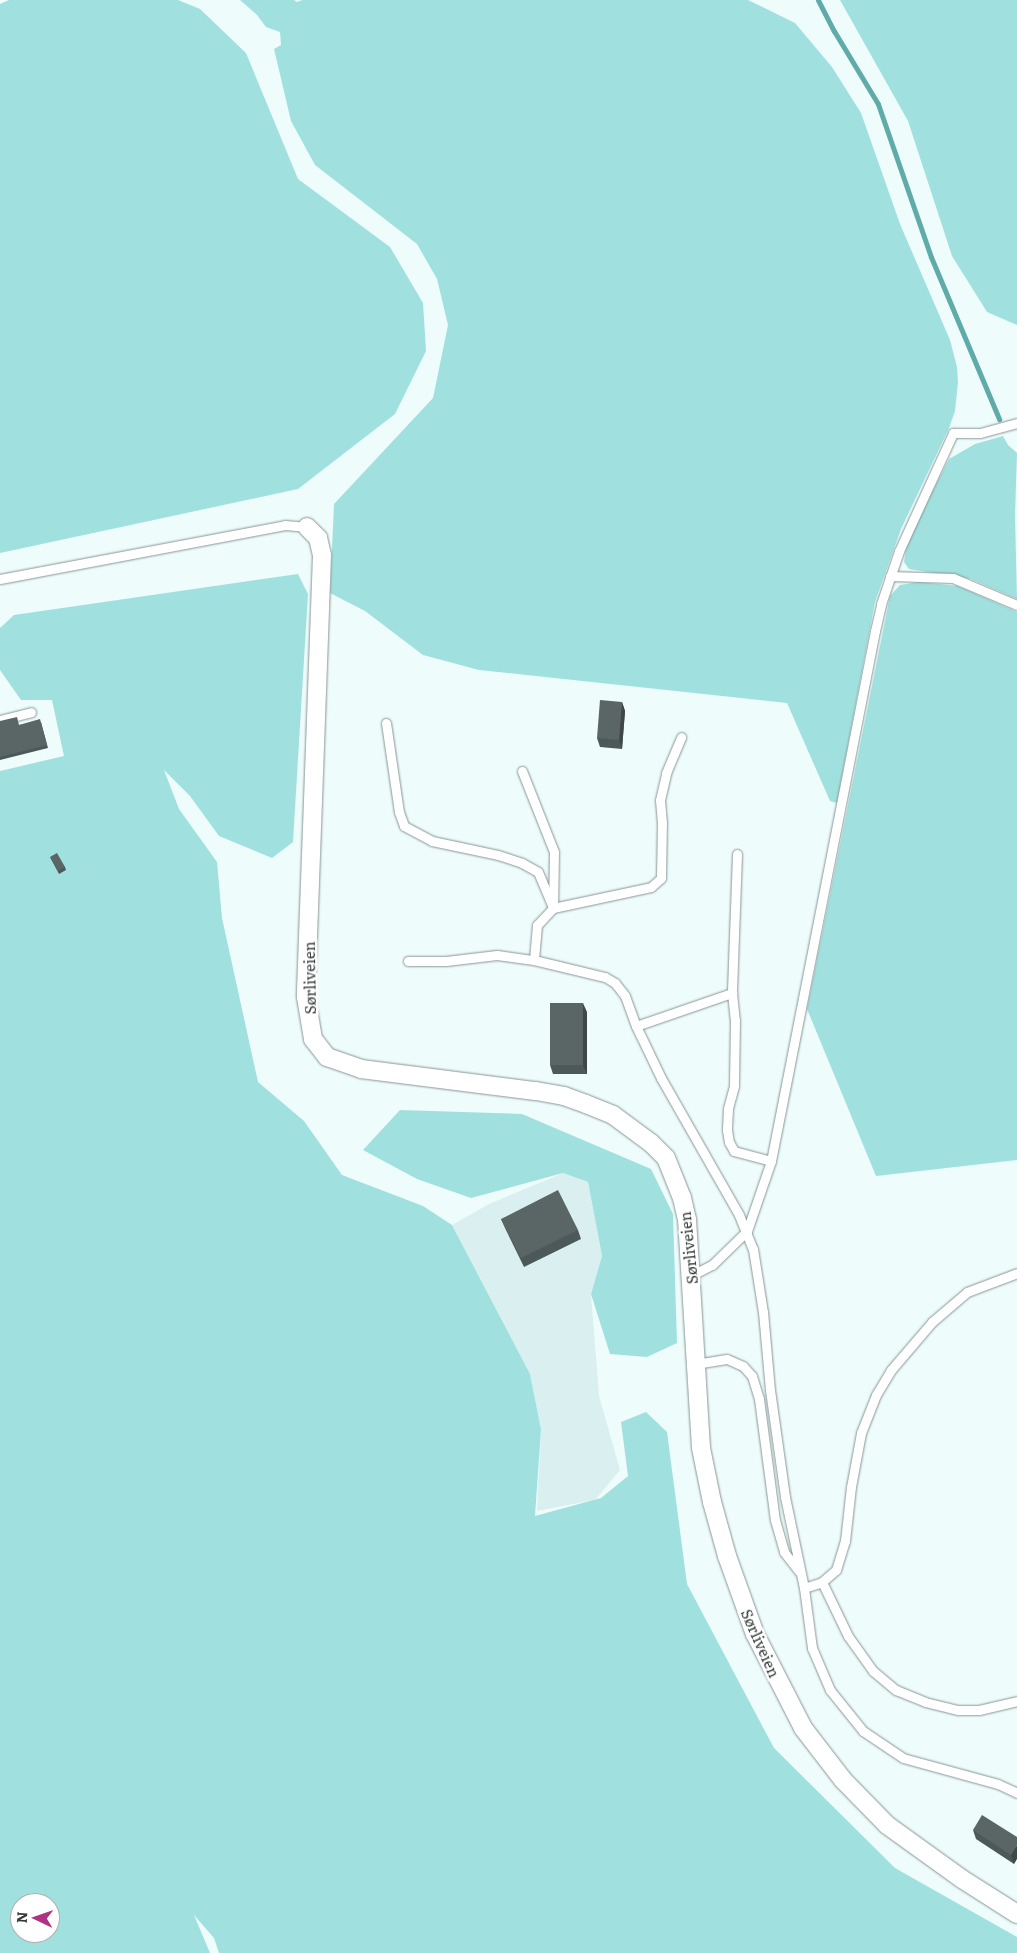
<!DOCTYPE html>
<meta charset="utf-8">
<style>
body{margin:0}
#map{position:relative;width:1017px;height:1953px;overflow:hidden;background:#eefcfc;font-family:Literata,serif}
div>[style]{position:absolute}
.built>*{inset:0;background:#daf0f0}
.green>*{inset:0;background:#a0e1e0}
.stream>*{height:5px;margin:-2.5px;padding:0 2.5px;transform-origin:2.5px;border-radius:2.5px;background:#5faba9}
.roads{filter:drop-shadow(0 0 1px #899595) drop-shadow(0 0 1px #899595)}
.service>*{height:9px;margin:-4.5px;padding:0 4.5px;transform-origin:4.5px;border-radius:4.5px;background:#fff}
.minor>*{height:18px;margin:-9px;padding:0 9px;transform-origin:9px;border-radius:9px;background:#fff}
.wall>*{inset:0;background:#4d5858}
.shaded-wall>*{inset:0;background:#3f4747}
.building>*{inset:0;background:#5a6666}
span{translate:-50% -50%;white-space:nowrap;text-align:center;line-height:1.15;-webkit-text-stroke:5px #fff;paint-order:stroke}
.street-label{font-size:15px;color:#343a39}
.north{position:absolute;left:10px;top:1893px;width:50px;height:50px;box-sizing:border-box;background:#fff;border:1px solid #aeb0b0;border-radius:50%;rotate:273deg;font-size:14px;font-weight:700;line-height:20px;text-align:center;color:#343a39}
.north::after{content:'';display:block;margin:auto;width:18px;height:22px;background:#ae3384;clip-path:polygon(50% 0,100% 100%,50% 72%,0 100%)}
</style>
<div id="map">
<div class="built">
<div style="clip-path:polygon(563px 1173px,588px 1182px,602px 1256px,591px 1294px,599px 1396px,620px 1470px,595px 1500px,537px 1511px,541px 1429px,530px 1374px,452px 1225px,489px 1204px)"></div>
</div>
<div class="green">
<div style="clip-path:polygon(9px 0,178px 0,200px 9px,246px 53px,298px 179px,390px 247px,423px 303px,426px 351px,395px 414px,298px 489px,0 553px,0 4px)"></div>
<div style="clip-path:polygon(240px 0,294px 0,297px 2px,302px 0,748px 0,795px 23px,832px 67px,861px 113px,900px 224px,950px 340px,957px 367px,958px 382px,955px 411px,949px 428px,901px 529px,875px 602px,837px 803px,830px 801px,787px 703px,479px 670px,423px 655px,365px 611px,330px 593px,334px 504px,433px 398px,448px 325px,437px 279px,417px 244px,315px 165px,291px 121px,274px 49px,281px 45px,280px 32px,266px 27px,257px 15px)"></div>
<div style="clip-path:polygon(840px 0,1017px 0,1017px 325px,987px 312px,952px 256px,908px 121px)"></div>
<div style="clip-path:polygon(1003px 436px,1008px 445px,1017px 453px,1015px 516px,1017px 599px,971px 579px,909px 569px,904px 562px,906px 548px,918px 519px,949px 459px,975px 444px)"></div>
<div style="clip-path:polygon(evenodd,298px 574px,308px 594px,293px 842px,272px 858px,219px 836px,190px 796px,164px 770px,179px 809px,217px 862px,222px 918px,258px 1082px,304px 1121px,342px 1175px,423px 1206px,452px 1225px,530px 1374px,541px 1429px,535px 1516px,601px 1498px,628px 1476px,621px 1422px,646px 1412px,667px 1432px,687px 1584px,774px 1748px,895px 1868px,1017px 1937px,1017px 1953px,219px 1953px,214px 1938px,194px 1915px,210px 1953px,0 1953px,0 771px,64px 756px,52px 700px,21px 700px,0 670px,0 628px,14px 615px,298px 574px,20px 1903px,50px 1903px,50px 1933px,20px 1933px,20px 1903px)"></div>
<div style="clip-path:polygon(919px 582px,958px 586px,1017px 612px,1017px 1160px,876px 1176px,807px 1009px,890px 596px,900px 585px)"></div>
<div style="clip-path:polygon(400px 1110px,522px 1114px,651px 1169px,673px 1214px,677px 1343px,647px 1357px,610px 1354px,591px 1294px,602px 1256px,588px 1182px,563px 1173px,471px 1198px,417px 1179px,363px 1150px)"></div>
</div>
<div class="stream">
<div style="left:818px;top:0;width:35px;rotate:63deg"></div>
<div style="left:834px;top:31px;width:85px;rotate:58.9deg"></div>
<div style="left:878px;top:104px;width:162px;rotate:70.9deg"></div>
<div style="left:931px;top:257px;width:176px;rotate:67.2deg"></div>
</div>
<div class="roads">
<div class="service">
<div style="left:890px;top:576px;width:63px;rotate:1.8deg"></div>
<div style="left:953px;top:578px;width:69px;rotate:22.9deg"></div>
<div style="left:0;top:579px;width:290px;rotate:-10.7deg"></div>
<div style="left:285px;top:525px;width:22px;rotate:5deg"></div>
<div style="left:0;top:720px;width:32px;rotate:-14deg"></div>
<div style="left:386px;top:723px;width:90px;rotate:81.7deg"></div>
<div style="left:399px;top:812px;width:15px;rotate:70deg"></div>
<div style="left:404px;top:826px;width:32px;rotate:28deg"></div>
<div style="left:432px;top:841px;width:67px;rotate:12deg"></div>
<div style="left:498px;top:855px;width:25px;rotate:18deg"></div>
<div style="left:522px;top:863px;width:18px;rotate:29deg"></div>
<div style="left:538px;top:872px;width:39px;rotate:67deg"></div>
<div style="left:553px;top:908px;width:23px;rotate:133deg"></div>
<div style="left:537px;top:925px;width:35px;rotate:95deg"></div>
<div style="left:522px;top:771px;width:87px;rotate:68.4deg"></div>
<div style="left:554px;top:852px;width:56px;rotate:91deg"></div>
<div style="left:553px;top:908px;width:100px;rotate:-12.1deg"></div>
<div style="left:651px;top:887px;width:13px;rotate:-42deg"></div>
<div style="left:661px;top:878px;width:55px;rotate:-89deg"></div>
<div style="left:662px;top:823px;width:23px;rotate:-95deg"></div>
<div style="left:660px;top:800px;width:28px;rotate:-77deg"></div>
<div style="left:666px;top:773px;width:39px;rotate:-67deg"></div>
<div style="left:737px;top:854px;width:139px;rotate:92.1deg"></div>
<div style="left:732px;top:993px;width:27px;rotate:84deg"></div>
<div style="left:735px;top:1020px;width:66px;rotate:90.9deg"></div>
<div style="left:734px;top:1086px;width:24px;rotate:105deg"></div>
<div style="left:728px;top:1109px;width:21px;rotate:93deg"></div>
<div style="left:727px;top:1130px;width:12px;rotate:81deg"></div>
<div style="left:729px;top:1142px;width:10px;rotate:61deg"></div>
<div style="left:734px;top:1151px;width:38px;rotate:15deg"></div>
<div style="left:408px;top:961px;width:38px"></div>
<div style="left:446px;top:961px;width:51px;rotate:-6.7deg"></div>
<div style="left:497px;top:955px;width:37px;rotate:8deg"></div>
<div style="left:534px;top:960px;width:73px;rotate:13.5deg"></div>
<div style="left:605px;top:977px;width:12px;rotate:31deg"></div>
<div style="left:615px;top:983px;width:16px;rotate:52deg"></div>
<div style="left:625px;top:996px;width:32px;rotate:70deg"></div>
<div style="left:636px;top:1026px;width:58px;rotate:64.3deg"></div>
<div style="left:661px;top:1078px;width:158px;rotate:60.3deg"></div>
<div style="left:739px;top:1215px;width:37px;rotate:68deg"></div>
<div style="left:753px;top:1249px;width:64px;rotate:81deg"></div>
<div style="left:763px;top:1312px;width:78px;rotate:84.9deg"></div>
<div style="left:770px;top:1390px;width:108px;rotate:82deg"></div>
<div style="left:785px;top:1497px;width:93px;rotate:78.2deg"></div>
<div style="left:804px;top:1588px;width:61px;rotate:82.4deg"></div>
<div style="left:812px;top:1648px;width:46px;rotate:66.8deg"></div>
<div style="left:830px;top:1690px;width:53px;rotate:51.2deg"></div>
<div style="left:863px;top:1731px;width:48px;rotate:34deg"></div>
<div style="left:903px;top:1758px;width:98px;rotate:15.3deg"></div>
<div style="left:998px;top:1784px;width:21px;rotate:25deg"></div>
<div style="left:636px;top:1026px;width:102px;rotate:-19deg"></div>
<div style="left:692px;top:1275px;width:22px;rotate:-27deg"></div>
<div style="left:712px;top:1265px;width:49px;rotate:-44.2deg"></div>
<div style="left:747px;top:1231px;width:74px;rotate:-71.1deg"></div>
<div style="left:771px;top:1161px;width:540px;rotate:-78.9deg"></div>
<div style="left:875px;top:631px;width:28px;rotate:-77deg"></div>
<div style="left:881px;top:604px;width:56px;rotate:-71.2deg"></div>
<div style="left:899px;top:551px;width:130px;rotate:-65.4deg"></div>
<div style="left:953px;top:433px;width:27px"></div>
<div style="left:980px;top:433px;width:38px;rotate:-15deg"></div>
<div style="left:695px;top:1364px;width:32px;rotate:-9deg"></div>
<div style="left:727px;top:1359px;width:17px;rotate:24deg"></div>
<div style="left:743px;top:1366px;width:13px;rotate:48deg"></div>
<div style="left:752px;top:1376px;width:24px;rotate:73deg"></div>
<div style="left:759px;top:1399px;width:122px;rotate:82.5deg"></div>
<div style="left:775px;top:1520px;width:33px;rotate:74deg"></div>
<div style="left:784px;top:1552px;width:24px;rotate:52deg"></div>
<div style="left:822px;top:1582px;width:60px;rotate:64.3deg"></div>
<div style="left:848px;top:1636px;width:43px;rotate:54.5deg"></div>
<div style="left:873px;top:1671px;width:30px;rotate:40deg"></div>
<div style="left:896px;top:1690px;width:31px;rotate:22deg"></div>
<div style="left:925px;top:1702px;width:34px;rotate:14deg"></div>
<div style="left:958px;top:1710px;width:21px"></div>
<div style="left:979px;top:1710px;width:39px;rotate:-13deg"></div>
<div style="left:804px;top:1588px;width:19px;rotate:-18deg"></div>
<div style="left:822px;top:1582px;width:18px;rotate:-41deg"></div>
<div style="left:836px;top:1570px;width:30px;rotate:-73deg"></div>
<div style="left:845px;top:1541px;width:54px;rotate:-83.7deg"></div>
<div style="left:851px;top:1487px;width:55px;rotate:-79.5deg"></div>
<div style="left:861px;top:1433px;width:41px;rotate:-68.5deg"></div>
<div style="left:876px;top:1395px;width:29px;rotate:-59deg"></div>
<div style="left:891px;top:1370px;width:63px;rotate:-49.5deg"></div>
<div style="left:932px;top:1322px;width:46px;rotate:-40.6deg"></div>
<div style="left:967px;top:1292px;width:53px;rotate:-20.8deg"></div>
</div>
<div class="minor">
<div style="left:307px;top:527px;width:16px;rotate:45deg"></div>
<div style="left:318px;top:538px;width:17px;rotate:77deg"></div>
<div style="left:322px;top:555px;width:442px;rotate:92.1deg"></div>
<div style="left:306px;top:997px;width:43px;rotate:80.5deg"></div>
<div style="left:313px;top:1039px;width:23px;rotate:52deg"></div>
<div style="left:327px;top:1057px;width:36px;rotate:19deg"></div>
<div style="left:361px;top:1069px;width:176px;rotate:7.2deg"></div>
<div style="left:536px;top:1091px;width:28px;rotate:10deg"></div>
<div style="left:564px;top:1096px;width:23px;rotate:20deg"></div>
<div style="left:586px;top:1104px;width:29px;rotate:22deg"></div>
<div style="left:613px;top:1115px;width:47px;rotate:36.4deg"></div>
<div style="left:651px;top:1143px;width:21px;rotate:45deg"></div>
<div style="left:666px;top:1158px;width:43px;rotate:68.2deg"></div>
<div style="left:682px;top:1198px;width:22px;rotate:77deg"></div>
<div style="left:687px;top:1219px;width:229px;rotate:86.5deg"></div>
<div style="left:701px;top:1448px;width:55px;rotate:78.5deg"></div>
<div style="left:712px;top:1502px;width:56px;rotate:74.5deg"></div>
<div style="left:727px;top:1556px;width:83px;rotate:70.3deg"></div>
<div style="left:755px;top:1634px;width:106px;rotate:62.9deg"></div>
<div style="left:803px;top:1728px;width:66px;rotate:52.4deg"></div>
<div style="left:843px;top:1780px;width:63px;rotate:45.6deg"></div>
<div style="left:887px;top:1825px;width:92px;rotate:35.8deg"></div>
<div style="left:962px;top:1879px;width:65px;rotate:32.5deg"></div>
</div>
</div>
<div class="wall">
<div style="clip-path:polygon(622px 702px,625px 711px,622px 749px,600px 747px,597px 738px)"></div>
<div style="clip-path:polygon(0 721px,19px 725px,41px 722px,48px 748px,0 760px)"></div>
<div style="clip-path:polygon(50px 857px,65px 867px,66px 870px,59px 874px)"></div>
<div style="clip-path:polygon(587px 1012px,587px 1074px,553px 1074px,550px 1065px)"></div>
<div style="clip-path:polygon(501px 1219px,578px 1230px,581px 1239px,524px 1267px,505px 1228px)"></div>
<div style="clip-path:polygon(973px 1830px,1017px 1837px,1014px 1864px,976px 1839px)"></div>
</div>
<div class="shaded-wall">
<div style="clip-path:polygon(622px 702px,625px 711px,622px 749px,619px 740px)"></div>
<div style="clip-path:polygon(583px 1003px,587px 1012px,587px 1074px,583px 1065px)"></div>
<div style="clip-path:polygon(1017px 1845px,1017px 1859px,1014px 1864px,1011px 1855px)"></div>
</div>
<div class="building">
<div style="clip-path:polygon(600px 700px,622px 702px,619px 740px,597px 738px)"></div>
<div style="clip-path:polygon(17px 717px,19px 725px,40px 719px,47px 745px,0 757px,0 721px)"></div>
<div style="clip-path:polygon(57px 853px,65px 867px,58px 871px,50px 857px)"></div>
<div style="clip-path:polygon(550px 1003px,583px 1003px,583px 1065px,550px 1065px)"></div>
<div style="clip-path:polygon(558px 1190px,578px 1230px,521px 1258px,501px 1219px)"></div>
<div style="clip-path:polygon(982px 1815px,1017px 1837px,1017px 1845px,1011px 1855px,973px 1830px)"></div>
</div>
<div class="street-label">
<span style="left:309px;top:978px;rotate:-91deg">Sørliveien</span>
<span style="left:688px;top:1248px;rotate:-96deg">Sørliveien</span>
<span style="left:761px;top:1643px;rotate:66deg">Sørliveien</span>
</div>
<div class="north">N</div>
</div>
